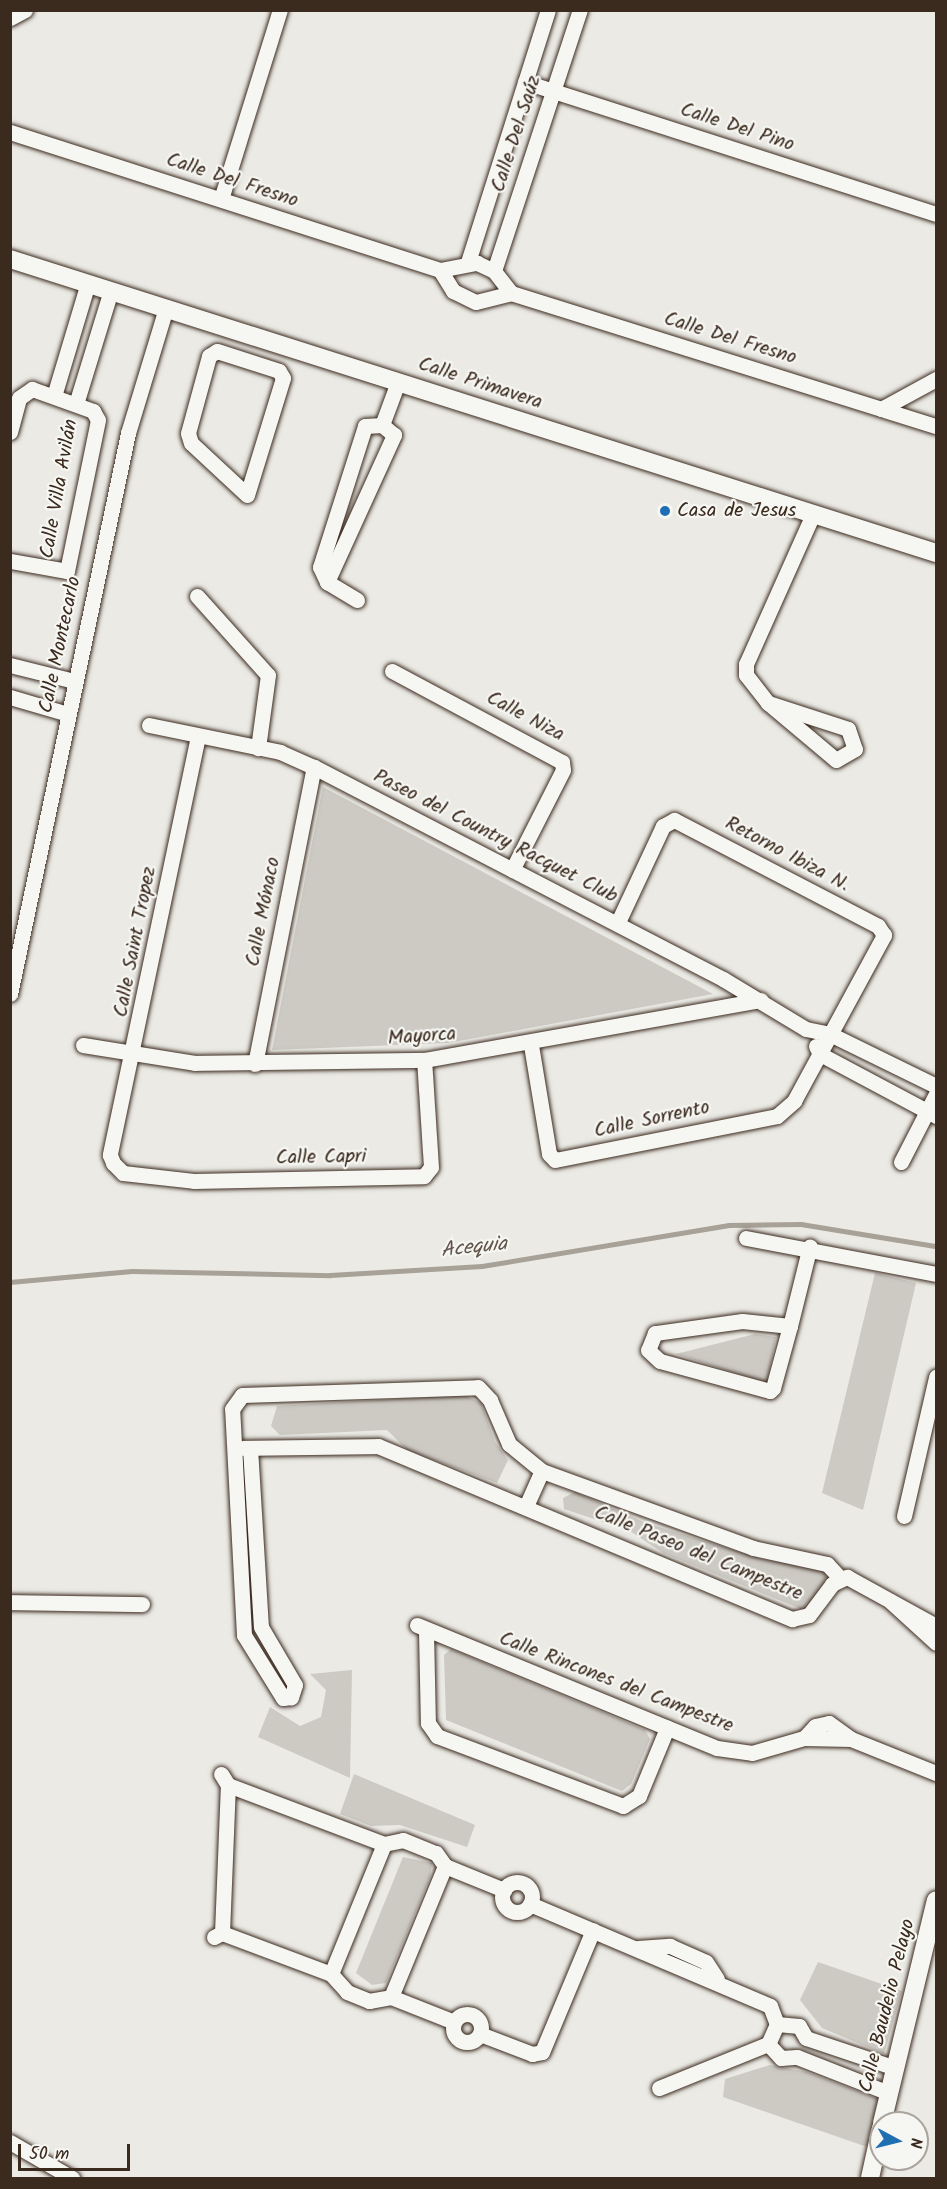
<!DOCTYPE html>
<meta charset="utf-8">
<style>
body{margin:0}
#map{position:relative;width:947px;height:2189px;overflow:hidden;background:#ebeae5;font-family:Kalam,sans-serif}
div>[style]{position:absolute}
.green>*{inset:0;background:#cdcac4}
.stream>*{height:4.5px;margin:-2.25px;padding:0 2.25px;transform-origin:2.25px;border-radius:2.25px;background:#a8a198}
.roads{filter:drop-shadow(0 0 2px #3b2a1e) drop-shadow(0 0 2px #3b2a1e)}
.minor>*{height:15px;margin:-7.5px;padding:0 7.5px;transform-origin:7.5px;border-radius:7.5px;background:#f6f6f2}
.minor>.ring{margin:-7.5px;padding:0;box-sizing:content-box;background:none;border:15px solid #f6f6f2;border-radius:50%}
.tertiary>*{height:18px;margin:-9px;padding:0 9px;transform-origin:9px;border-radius:9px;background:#f6f6f2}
.dots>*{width:16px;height:16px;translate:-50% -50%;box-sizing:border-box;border:3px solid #f6f6f2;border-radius:50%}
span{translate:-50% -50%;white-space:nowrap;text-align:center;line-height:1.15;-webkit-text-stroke:4.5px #f6f6f2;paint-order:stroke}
.street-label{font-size:20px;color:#3b2a1e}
.poi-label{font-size:20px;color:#3b2a1e}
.left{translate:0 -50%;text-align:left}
.water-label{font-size:21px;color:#615449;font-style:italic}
.frame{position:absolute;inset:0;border:12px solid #3b2a1e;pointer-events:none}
.north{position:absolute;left:869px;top:2111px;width:60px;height:60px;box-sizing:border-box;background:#f6f6f2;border:2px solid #aba49d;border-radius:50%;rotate:97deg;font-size:16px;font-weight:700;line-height:24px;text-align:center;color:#3b2a1e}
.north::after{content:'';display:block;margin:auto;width:21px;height:27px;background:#1f6fb2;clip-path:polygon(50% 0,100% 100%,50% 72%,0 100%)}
.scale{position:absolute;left:18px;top:2144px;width:112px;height:27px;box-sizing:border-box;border:3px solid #3b2a1e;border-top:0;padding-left:8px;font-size:18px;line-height:21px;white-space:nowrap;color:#3b2a1e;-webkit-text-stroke:4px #f6f6f2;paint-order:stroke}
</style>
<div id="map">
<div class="green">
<div style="clip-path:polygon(323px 786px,323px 787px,713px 994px,448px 1043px,272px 1050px)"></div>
<div style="clip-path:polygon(875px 1273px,916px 1283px,863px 1510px,822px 1493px)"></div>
<div style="clip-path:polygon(755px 1334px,776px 1337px,767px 1383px,676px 1354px)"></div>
<div style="clip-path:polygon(464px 1395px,481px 1403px,495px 1442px,508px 1460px,497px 1483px,407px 1450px,387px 1430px,280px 1435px,271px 1426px,277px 1406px)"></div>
<div style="clip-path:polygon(575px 1492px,646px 1523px,762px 1559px,826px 1570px,825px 1581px,806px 1611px,663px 1553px,630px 1531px,564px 1509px,563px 1498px)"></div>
<div style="clip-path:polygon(451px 1649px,645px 1730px,650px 1739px,631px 1784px,622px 1791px,446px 1720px,444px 1655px)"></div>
<div style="clip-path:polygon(352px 1670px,350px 1778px,258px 1737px,270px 1707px,300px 1726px,321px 1717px,326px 1690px,310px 1674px)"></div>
<div style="clip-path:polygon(354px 1774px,475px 1825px,467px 1847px,400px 1825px,371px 1826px,340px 1814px)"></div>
<div style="clip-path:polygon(403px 1857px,432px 1863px,430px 1877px,386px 1983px,372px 1985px,356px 1973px)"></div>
<div style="clip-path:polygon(818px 1962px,902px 1991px,884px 2054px,822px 2028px,800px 2000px)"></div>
<div style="clip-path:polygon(770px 2065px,807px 2072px,878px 2099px,867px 2147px,723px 2097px,725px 2079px)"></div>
</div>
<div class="stream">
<div style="left:10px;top:1282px;width:122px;rotate:-5.2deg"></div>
<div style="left:132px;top:1271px;width:198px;rotate:1.2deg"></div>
<div style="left:330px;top:1275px;width:152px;rotate:-3.4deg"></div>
<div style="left:482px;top:1266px;width:250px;rotate:-9.4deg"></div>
<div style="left:729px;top:1225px;width:72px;rotate:-0.8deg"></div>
<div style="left:801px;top:1224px;width:137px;rotate:9.3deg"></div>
</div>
<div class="roads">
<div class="minor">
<div style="left:10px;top:18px;width:17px;rotate:-28deg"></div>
<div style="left:525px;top:82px;width:432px;rotate:17.8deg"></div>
<div style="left:10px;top:132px;width:452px;rotate:17.8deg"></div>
<div style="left:440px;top:270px;width:38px;rotate:-11deg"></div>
<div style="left:477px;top:263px;width:19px;rotate:25deg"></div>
<div style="left:494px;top:271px;width:28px;rotate:52deg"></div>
<div style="left:511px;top:293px;width:445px;rotate:17.4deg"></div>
<div style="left:221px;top:199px;width:198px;rotate:-72.7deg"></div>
<div style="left:468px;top:262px;width:264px;rotate:-72.4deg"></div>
<div style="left:440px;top:270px;width:25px;rotate:58deg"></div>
<div style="left:453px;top:291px;width:25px;rotate:26deg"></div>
<div style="left:476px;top:302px;width:36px;rotate:-14deg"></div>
<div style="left:494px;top:271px;width:275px;rotate:-71.8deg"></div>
<div style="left:217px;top:351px;width:65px;rotate:17.9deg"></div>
<div style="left:279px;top:371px;width:8px;rotate:60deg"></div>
<div style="left:283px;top:378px;width:122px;rotate:107.1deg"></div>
<div style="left:247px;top:495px;width:76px;rotate:-137.1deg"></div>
<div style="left:191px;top:443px;width:10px;rotate:-107deg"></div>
<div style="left:188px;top:433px;width:80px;rotate:-74.7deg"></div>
<div style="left:209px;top:356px;width:9px;rotate:-32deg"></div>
<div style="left:54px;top:396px;width:118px;rotate:-73.3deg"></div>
<div style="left:76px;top:404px;width:119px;rotate:-72.9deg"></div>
<div style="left:881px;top:409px;width:63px;rotate:-28.6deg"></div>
<div style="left:382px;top:425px;width:46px;rotate:-69.6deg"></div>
<div style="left:10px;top:432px;width:35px;rotate:-75deg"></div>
<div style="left:19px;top:398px;width:16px;rotate:-35deg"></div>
<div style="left:32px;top:389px;width:65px;rotate:19.8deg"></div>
<div style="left:93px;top:411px;width:10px;rotate:61deg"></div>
<div style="left:98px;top:420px;width:154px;rotate:101.6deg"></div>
<div style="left:67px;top:571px;width:58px;rotate:-170deg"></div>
<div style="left:327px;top:582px;width:162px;rotate:-65.5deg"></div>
<div style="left:394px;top:435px;width:16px;rotate:-140deg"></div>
<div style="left:382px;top:425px;width:17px;rotate:177deg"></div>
<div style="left:365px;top:426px;width:148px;rotate:107.7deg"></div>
<div style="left:320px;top:567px;width:17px;rotate:65deg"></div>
<div style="left:327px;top:582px;width:35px;rotate:31deg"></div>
<div style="left:197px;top:596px;width:106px;rotate:48.1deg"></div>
<div style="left:268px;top:675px;width:74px;rotate:97.8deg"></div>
<div style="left:10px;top:665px;width:66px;rotate:14deg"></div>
<div style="left:392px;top:671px;width:193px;rotate:28.2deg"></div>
<div style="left:562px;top:762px;width:8px;rotate:83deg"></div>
<div style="left:563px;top:770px;width:112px;rotate:117deg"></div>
<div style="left:10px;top:697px;width:60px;rotate:16.3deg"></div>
<div style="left:768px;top:703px;width:84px;rotate:18deg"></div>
<div style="left:848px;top:729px;width:21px;rotate:71deg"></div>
<div style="left:855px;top:749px;width:22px;rotate:150deg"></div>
<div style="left:836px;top:760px;width:89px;rotate:-140deg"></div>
<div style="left:768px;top:703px;width:36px;rotate:-128deg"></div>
<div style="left:746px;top:675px;width:11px;rotate:-90deg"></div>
<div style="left:746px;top:664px;width:164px;rotate:-65.9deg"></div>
<div style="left:149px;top:725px;width:134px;rotate:11.6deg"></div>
<div style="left:280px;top:752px;width:37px;rotate:24deg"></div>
<div style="left:314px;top:767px;width:461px;rotate:27.4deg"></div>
<div style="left:723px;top:979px;width:97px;rotate:31.1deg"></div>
<div style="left:806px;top:1029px;width:25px;rotate:12deg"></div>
<div style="left:830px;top:1034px;width:118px;rotate:26.1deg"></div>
<div style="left:198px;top:736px;width:428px;rotate:101.9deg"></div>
<div style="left:110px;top:1155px;width:9px;rotate:69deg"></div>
<div style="left:113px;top:1163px;width:14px;rotate:45deg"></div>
<div style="left:123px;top:1173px;width:71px;rotate:6.4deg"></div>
<div style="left:194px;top:1181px;width:230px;rotate:-1.2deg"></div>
<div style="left:424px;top:1176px;width:11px;rotate:-52deg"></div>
<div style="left:431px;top:1167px;width:107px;rotate:-93.7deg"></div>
<div style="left:10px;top:994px;width:573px;rotate:-78.12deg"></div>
<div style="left:128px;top:433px;width:131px;rotate:-73.1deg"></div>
<div style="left:83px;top:1045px;width:113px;rotate:9.1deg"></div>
<div style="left:195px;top:1063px;width:229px;rotate:-0.8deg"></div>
<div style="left:424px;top:1060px;width:342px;rotate:-10.1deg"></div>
<div style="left:531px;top:1045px;width:110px;rotate:80.6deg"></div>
<div style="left:549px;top:1154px;width:8px;rotate:45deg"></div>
<div style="left:555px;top:1160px;width:226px;rotate:-11.2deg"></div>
<div style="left:777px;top:1116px;width:23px;rotate:-41deg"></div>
<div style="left:794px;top:1101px;width:189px;rotate:-61.5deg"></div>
<div style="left:884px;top:935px;width:11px;rotate:-124deg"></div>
<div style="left:878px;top:926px;width:230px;rotate:-152.5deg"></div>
<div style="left:674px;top:820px;width:13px;rotate:151deg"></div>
<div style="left:663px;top:826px;width:108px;rotate:115.1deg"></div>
<div style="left:816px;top:1046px;width:9px;rotate:63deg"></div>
<div style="left:820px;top:1054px;width:132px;rotate:28.1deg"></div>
<div style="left:255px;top:1064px;width:303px;rotate:-78.8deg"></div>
<div style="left:901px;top:1162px;width:76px;rotate:-62.8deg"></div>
<div style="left:746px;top:1238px;width:193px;rotate:10.7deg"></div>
<div style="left:790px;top:1326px;width:48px;rotate:-174.1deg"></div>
<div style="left:742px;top:1321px;width:88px;rotate:172.1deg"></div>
<div style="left:655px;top:1333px;width:18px;rotate:112deg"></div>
<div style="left:648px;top:1350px;width:16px;rotate:43deg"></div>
<div style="left:660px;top:1361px;width:114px;rotate:15.3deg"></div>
<div style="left:770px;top:1391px;width:4px;rotate:-45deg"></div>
<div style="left:773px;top:1388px;width:64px;rotate:-74.7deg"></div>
<div style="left:790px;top:1326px;width:82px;rotate:-76deg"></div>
<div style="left:243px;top:1448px;width:135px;rotate:-0.8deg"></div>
<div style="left:378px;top:1446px;width:449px;rotate:22.7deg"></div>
<div style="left:792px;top:1619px;width:17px;rotate:-13deg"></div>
<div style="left:809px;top:1615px;width:39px;rotate:-53deg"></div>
<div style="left:832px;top:1584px;width:17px;rotate:-25deg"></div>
<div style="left:847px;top:1577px;width:102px;rotate:28.8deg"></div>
<div style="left:250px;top:1448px;width:179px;rotate:86.5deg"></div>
<div style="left:261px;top:1627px;width:67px;rotate:59.6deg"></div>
<div style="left:295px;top:1685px;width:13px;rotate:108deg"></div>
<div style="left:291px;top:1697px;width:8px;rotate:173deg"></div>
<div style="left:283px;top:1698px;width:74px;rotate:-121.8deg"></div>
<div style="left:244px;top:1635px;width:226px;rotate:-93deg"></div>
<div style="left:232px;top:1409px;width:17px;rotate:-54deg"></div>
<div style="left:242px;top:1395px;width:236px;rotate:-1.9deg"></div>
<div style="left:478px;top:1387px;width:18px;rotate:47deg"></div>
<div style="left:490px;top:1400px;width:48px;rotate:66.6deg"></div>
<div style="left:509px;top:1444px;width:43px;rotate:39.3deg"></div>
<div style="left:542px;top:1471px;width:225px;rotate:20deg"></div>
<div style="left:753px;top:1548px;width:76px;rotate:12.2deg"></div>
<div style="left:827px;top:1564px;width:19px;rotate:47deg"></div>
<div style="left:527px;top:1504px;width:36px;rotate:-66deg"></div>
<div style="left:904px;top:1516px;width:143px;rotate:-77deg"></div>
<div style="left:890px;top:1601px;width:62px;rotate:42.4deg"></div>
<div style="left:10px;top:1602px;width:132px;rotate:0.9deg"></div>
<div style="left:417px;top:1625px;width:324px;rotate:22.3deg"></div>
<div style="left:717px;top:1748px;width:35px;rotate:8deg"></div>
<div style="left:752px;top:1753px;width:54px;rotate:-16.1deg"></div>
<div style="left:804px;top:1738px;width:47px;rotate:1.2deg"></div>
<div style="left:851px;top:1739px;width:92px;rotate:21.8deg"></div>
<div style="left:426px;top:1631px;width:92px;rotate:88.8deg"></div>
<div style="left:428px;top:1723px;width:16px;rotate:55deg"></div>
<div style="left:437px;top:1736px;width:199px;rotate:20.6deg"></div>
<div style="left:623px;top:1806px;width:19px;rotate:-32deg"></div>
<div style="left:639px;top:1796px;width:74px;rotate:-67.6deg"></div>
<div style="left:804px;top:1738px;width:16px;rotate:-47deg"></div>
<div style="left:815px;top:1726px;width:14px;rotate:-12deg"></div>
<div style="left:829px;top:1723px;width:27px;rotate:36deg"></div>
<div style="left:228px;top:1785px;width:167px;rotate:20.7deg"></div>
<div style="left:384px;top:1844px;width:19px;rotate:-12deg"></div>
<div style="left:403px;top:1840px;width:35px;rotate:22deg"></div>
<div style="left:436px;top:1853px;width:16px;rotate:55deg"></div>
<div style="left:445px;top:1866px;width:64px;rotate:22.1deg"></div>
<div class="ring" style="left:502px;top:1882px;width:15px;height:15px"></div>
<div style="left:530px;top:1904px;width:261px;rotate:23deg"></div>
<div style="left:770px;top:2006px;width:19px;rotate:69deg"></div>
<div style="left:777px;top:2024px;width:22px;rotate:114deg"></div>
<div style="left:222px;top:1933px;width:116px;rotate:20.6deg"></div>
<div style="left:331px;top:1974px;width:24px;rotate:48deg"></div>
<div style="left:347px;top:1992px;width:24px;rotate:22deg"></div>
<div style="left:369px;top:2001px;width:22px;rotate:-10deg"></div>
<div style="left:391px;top:1997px;width:68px;rotate:21.6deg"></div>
<div style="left:214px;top:1937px;width:9px;rotate:-27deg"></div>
<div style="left:222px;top:1933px;width:148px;rotate:-87.7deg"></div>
<div style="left:228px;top:1785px;width:13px;rotate:-122deg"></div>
<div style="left:638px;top:1948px;width:32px;rotate:-4deg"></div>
<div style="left:670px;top:1946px;width:39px;rotate:24deg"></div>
<div style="left:706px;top:1962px;width:20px;rotate:57deg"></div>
<div style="left:331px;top:1974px;width:140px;rotate:-67.8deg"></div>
<div style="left:391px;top:1997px;width:142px;rotate:-67.6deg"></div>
<div class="ring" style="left:453px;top:2014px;width:13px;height:13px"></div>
<div style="left:777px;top:2024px;width:22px;rotate:5deg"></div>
<div style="left:799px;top:2026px;width:14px;rotate:60deg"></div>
<div style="left:806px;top:2038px;width:94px;rotate:18.6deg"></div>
<div style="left:480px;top:2034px;width:56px;rotate:21deg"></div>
<div style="left:532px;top:2054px;width:10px;rotate:-11deg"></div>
<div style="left:542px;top:2052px;width:132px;rotate:-67.3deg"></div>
<div style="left:768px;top:2044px;width:19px;rotate:47deg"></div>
<div style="left:781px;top:2058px;width:16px;rotate:-4deg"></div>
<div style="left:797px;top:2057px;width:99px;rotate:21.4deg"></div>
<div style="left:659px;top:2088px;width:118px;rotate:-22deg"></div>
<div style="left:10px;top:2142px;width:72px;rotate:30.1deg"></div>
</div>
<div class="tertiary">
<div style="left:10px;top:259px;width:972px;rotate:17.61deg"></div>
<div style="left:882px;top:2123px;width:229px;rotate:-76.4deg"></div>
<div style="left:870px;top:2178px;width:51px;rotate:-77.6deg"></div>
</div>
</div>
<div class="dots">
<div style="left:665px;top:511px;background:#1f6fb2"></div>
</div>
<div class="street-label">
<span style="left:737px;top:128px;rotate:18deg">Calle Del Pino</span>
<span style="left:517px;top:134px;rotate:-72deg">Calle Del Saúz</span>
<span style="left:232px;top:181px;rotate:18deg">Calle Del Fresno</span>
<span style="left:730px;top:339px;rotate:17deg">Calle Del Fresno</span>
<span style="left:480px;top:384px;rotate:18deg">Calle Primavera</span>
<span style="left:60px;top:489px;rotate:-80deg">Calle Villa Avilán</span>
<span style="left:61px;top:645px;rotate:-78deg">Calle Montecarlo</span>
<span style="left:525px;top:717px;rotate:28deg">Calle Niza</span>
<span style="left:495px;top:837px;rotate:27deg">Paseo del Country Racquet Club</span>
<span style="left:787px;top:855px;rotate:28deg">Retorno Ibiza N.</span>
<span style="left:264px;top:912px;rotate:-79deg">Calle Mónaco</span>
<span style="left:136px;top:942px;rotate:-79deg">Calle Saint Tropez</span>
<span style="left:422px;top:1037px;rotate:-4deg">Mayorca</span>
<span style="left:652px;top:1120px;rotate:-12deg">Calle Sorrento</span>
<span style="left:321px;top:1158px;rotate:-1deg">Calle Capri</span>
<span style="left:698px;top:1554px;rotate:22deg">Calle Paseo del Campestre</span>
<span style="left:616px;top:1683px;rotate:21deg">Calle Rincones del Campestre</span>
<span style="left:888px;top:2006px;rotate:-76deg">Calle Baudelio Pelayo</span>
</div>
<div class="poi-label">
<span class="left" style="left:677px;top:511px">Casa de Jesus</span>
</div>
<div class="water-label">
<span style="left:474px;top:1248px;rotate:-6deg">Acequia</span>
</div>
<div class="frame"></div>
<div class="north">N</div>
<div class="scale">50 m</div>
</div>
